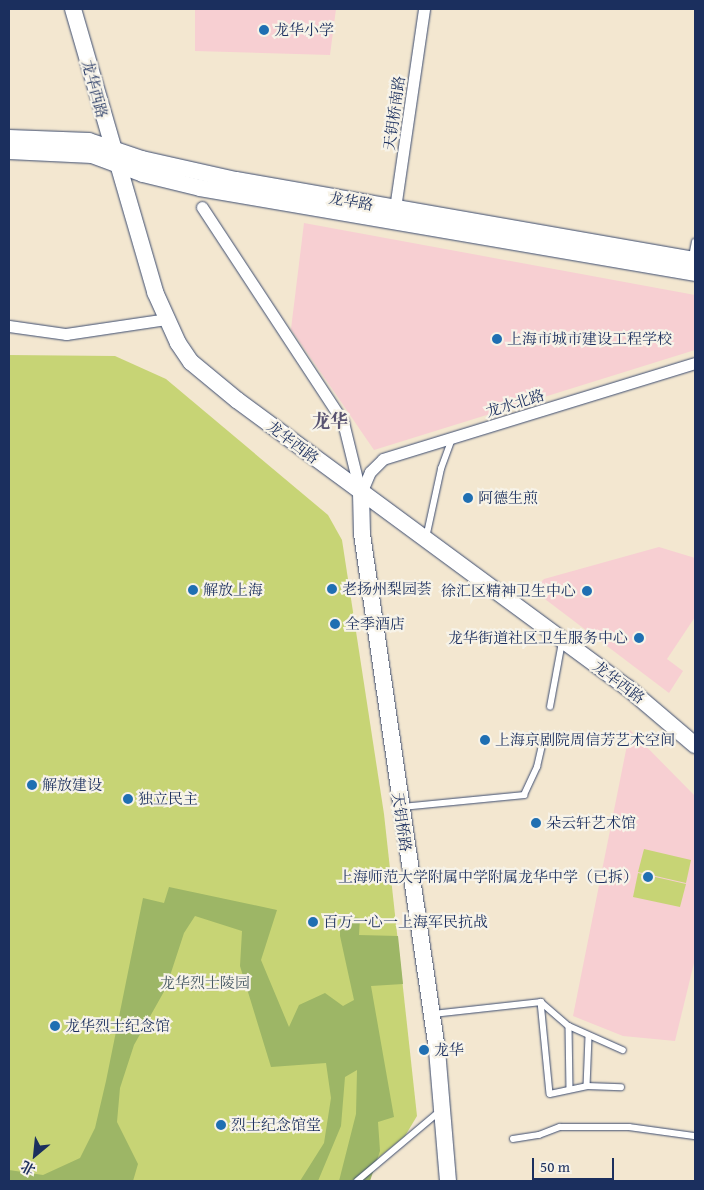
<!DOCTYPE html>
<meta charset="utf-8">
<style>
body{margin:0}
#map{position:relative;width:704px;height:1190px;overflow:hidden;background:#f3e7d0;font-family:"Gentium Book Plus","Noto Serif SC",serif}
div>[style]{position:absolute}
.built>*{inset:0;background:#f7cfd2}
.green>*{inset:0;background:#c7d475}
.forest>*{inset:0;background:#9db666}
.roads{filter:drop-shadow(0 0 1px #3b4b6f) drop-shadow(0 0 1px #3b4b6f)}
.lane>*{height:5.5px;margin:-2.75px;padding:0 2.75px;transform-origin:2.75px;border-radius:2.75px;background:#fff}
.street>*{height:11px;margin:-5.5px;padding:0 5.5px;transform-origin:5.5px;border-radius:5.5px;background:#fff}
.secondary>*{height:16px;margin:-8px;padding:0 8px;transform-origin:8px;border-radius:8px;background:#fff}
.dots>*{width:14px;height:14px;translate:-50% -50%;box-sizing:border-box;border:2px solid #f7f3e8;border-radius:50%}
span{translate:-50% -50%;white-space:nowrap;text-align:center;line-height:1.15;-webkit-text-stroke:4.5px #f7f3e8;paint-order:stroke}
.poi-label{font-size:15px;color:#1b2f5e}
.left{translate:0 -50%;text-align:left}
.right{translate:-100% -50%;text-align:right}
.street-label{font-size:15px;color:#1b2f5e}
.park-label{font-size:15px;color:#465864}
.quarter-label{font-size:18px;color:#585371;font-weight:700}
.frame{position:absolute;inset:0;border:10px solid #1b2f5e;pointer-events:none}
.north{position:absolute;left:10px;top:1130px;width:50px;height:50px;-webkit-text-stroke:4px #f7f3e8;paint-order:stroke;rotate:208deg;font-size:14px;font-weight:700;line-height:20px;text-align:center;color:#1b2f5e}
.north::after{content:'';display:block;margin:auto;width:18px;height:22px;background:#1b2f5e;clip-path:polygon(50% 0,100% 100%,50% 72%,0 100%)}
.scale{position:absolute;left:532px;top:1158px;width:82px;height:22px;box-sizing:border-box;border:2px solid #1b2f5e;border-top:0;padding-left:6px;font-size:15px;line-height:18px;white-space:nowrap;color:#1b2f5e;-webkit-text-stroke:4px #f7f3e8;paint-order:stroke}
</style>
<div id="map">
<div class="built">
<div style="clip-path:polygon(195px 9px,336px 9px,330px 55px,195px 51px)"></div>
<div style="clip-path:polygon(304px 223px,695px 295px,695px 350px,374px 450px,291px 329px)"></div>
<div style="clip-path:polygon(659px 547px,695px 558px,695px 617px,667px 659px,683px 671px,669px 693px,533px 590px,544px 579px)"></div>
<div style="clip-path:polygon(630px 730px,695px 796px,695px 959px,675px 1041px,623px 1036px,573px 1016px)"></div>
</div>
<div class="green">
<div style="clip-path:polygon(9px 355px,115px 356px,166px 379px,328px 515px,342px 540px,384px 814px,417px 1116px,405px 1136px,350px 1181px,9px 1181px)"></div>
<div style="clip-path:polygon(644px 849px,691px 860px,686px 883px,638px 872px)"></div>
<div style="clip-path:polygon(638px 873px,686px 884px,680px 907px,633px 897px)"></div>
</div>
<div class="forest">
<div style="clip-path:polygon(169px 887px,277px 910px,261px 960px,289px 1027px,299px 1005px,325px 993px,343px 1006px,354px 1000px,340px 936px,340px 916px,360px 918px,359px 935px,398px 936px,403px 984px,371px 986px,394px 1117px,378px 1122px,380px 1151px,370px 1181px,339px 1181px,356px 1114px,357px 1070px,345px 1077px,341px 1126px,318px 1181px,300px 1181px,324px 1143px,331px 1098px,326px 1063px,271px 1067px,240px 966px,242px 931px,195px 916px,184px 933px,166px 988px,134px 1045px,120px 1088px,117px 1122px,138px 1164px,133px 1181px,9px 1181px,9px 1170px,43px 1175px,80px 1158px,95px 1128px,106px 1081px,143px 898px,164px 903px)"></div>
</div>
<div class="roads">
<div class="lane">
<div style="left:692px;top:257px;width:15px;rotate:-79deg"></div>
<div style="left:426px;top:538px;width:71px;rotate:-77.7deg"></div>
<div style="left:441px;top:469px;width:33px;rotate:-70deg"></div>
<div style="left:550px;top:707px;width:66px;rotate:-79.5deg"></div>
<div style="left:402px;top:807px;width:123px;rotate:-5.6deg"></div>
<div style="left:524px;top:795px;width:31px;rotate:-65deg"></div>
<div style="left:537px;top:767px;width:28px;rotate:-77deg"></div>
<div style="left:541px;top:1002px;width:92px;rotate:84.4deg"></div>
<div style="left:550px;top:1094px;width:38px;rotate:-12deg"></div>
<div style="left:433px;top:1014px;width:109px;rotate:-6.3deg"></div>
<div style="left:541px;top:1002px;width:37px;rotate:41deg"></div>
<div style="left:569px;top:1026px;width:59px;rotate:24deg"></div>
<div style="left:569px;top:1026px;width:63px;rotate:89.1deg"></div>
<div style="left:589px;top:1037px;width:49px;rotate:92.3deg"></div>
<div style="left:587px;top:1086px;width:34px;rotate:2deg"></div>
<div style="left:513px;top:1139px;width:26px;rotate:-9deg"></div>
<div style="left:539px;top:1135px;width:22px;rotate:-21deg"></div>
<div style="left:560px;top:1127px;width:69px"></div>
<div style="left:629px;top:1127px;width:67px;rotate:7.8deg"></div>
<div style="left:357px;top:1181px;width:109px;rotate:-40.1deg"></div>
</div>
<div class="street">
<div style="left:202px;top:207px;width:257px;rotate:56.7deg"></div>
<div style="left:343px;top:422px;width:71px;rotate:76.2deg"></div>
<div style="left:394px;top:215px;width:208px;rotate:-81.7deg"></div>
<div style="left:9px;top:326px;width:58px;rotate:8deg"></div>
<div style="left:66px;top:334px;width:101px;rotate:-8.5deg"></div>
<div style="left:361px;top:493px;width:23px;rotate:-67deg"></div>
<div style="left:370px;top:472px;width:18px;rotate:-45deg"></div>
<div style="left:383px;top:459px;width:326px;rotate:-17.1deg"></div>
</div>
<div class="secondary">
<div style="left:73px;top:9px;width:295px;rotate:73.8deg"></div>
<div style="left:155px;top:292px;width:56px;rotate:65.7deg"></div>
<div style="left:178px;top:343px;width:23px;rotate:56deg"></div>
<div style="left:191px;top:362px;width:60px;rotate:39.6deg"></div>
<div style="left:237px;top:400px;width:486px;rotate:36.4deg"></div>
<div style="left:628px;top:688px;width:88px;rotate:40.4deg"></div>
<div style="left:9px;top:138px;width:80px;rotate:2.1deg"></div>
<div style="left:89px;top:141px;width:56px;rotate:18.8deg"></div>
<div style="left:142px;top:159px;width:96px;rotate:12.6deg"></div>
<div style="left:236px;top:180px;width:466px;rotate:9.9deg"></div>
<div style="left:9px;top:151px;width:83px;rotate:2.8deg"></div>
<div style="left:92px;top:155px;width:54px;rotate:20.4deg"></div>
<div style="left:143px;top:174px;width:59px;rotate:13.8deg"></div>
<div style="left:200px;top:188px;width:502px;rotate:9.74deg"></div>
<div style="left:361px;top:493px;width:41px;rotate:88.6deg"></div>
<div style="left:362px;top:534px;width:521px;rotate:81.73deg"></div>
<div style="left:437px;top:1050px;width:131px;rotate:85.2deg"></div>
</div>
</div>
<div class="dots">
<div style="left:264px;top:30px;background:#1f6fb2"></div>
<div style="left:497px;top:339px;background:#1f6fb2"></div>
<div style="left:468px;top:498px;background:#1f6fb2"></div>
<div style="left:332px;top:589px;background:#1f6fb2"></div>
<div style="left:193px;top:590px;background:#1f6fb2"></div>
<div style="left:587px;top:591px;background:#1f6fb2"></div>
<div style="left:335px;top:624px;background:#1f6fb2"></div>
<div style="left:639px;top:638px;background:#1f6fb2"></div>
<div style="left:485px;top:740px;background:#1f6fb2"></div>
<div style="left:32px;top:785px;background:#1f6fb2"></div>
<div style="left:128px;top:799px;background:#1f6fb2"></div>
<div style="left:536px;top:823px;background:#1f6fb2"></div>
<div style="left:648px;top:877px;background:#1f6fb2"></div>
<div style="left:313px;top:922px;background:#1f6fb2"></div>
<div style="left:55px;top:1026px;background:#1f6fb2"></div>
<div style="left:424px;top:1050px;background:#1f6fb2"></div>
<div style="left:221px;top:1125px;background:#1f6fb2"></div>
</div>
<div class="poi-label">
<span class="left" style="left:274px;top:30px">龙华小学</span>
<span class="left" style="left:507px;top:339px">上海市城市建设工程学校</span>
<span class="left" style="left:478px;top:498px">阿德生煎</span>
<span class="left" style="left:342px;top:589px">老扬州梨园荟</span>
<span class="left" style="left:203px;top:590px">解放上海</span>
<span class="right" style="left:576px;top:591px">徐汇区精神卫生中心</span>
<span class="left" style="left:345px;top:624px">全季酒店</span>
<span class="right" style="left:628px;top:638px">龙华街道社区卫生服务中心</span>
<span class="left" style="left:495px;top:740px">上海京剧院周信芳艺术空间</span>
<span class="left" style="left:42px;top:785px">解放建设</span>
<span class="left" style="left:138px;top:799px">独立民主</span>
<span class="left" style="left:546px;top:823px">朵云轩艺术馆</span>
<span class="right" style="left:638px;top:877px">上海师范大学附属中学附属龙华中学（已拆）</span>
<span class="left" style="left:323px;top:922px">百万一心一上海军民抗战</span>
<span class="left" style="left:65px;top:1026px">龙华烈士纪念馆</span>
<span class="left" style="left:434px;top:1050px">龙华</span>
<span class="left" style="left:231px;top:1125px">烈士纪念馆堂</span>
</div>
<div class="street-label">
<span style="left:95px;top:89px;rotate:75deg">龙华西路</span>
<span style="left:394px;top:113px;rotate:-82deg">天钥桥南路</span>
<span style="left:351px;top:201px;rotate:10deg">龙华路</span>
<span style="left:515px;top:403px;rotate:-17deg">龙水北路</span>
<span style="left:293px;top:442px;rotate:37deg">龙华西路</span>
<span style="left:619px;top:682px;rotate:37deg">龙华西路</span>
<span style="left:402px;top:822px;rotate:82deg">天钥桥路</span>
</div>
<div class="park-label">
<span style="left:205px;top:983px">龙华烈士陵园</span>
</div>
<div class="quarter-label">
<span style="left:330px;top:421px">龙华</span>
</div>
<div class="frame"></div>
<div class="north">北</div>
<div class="scale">50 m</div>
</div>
